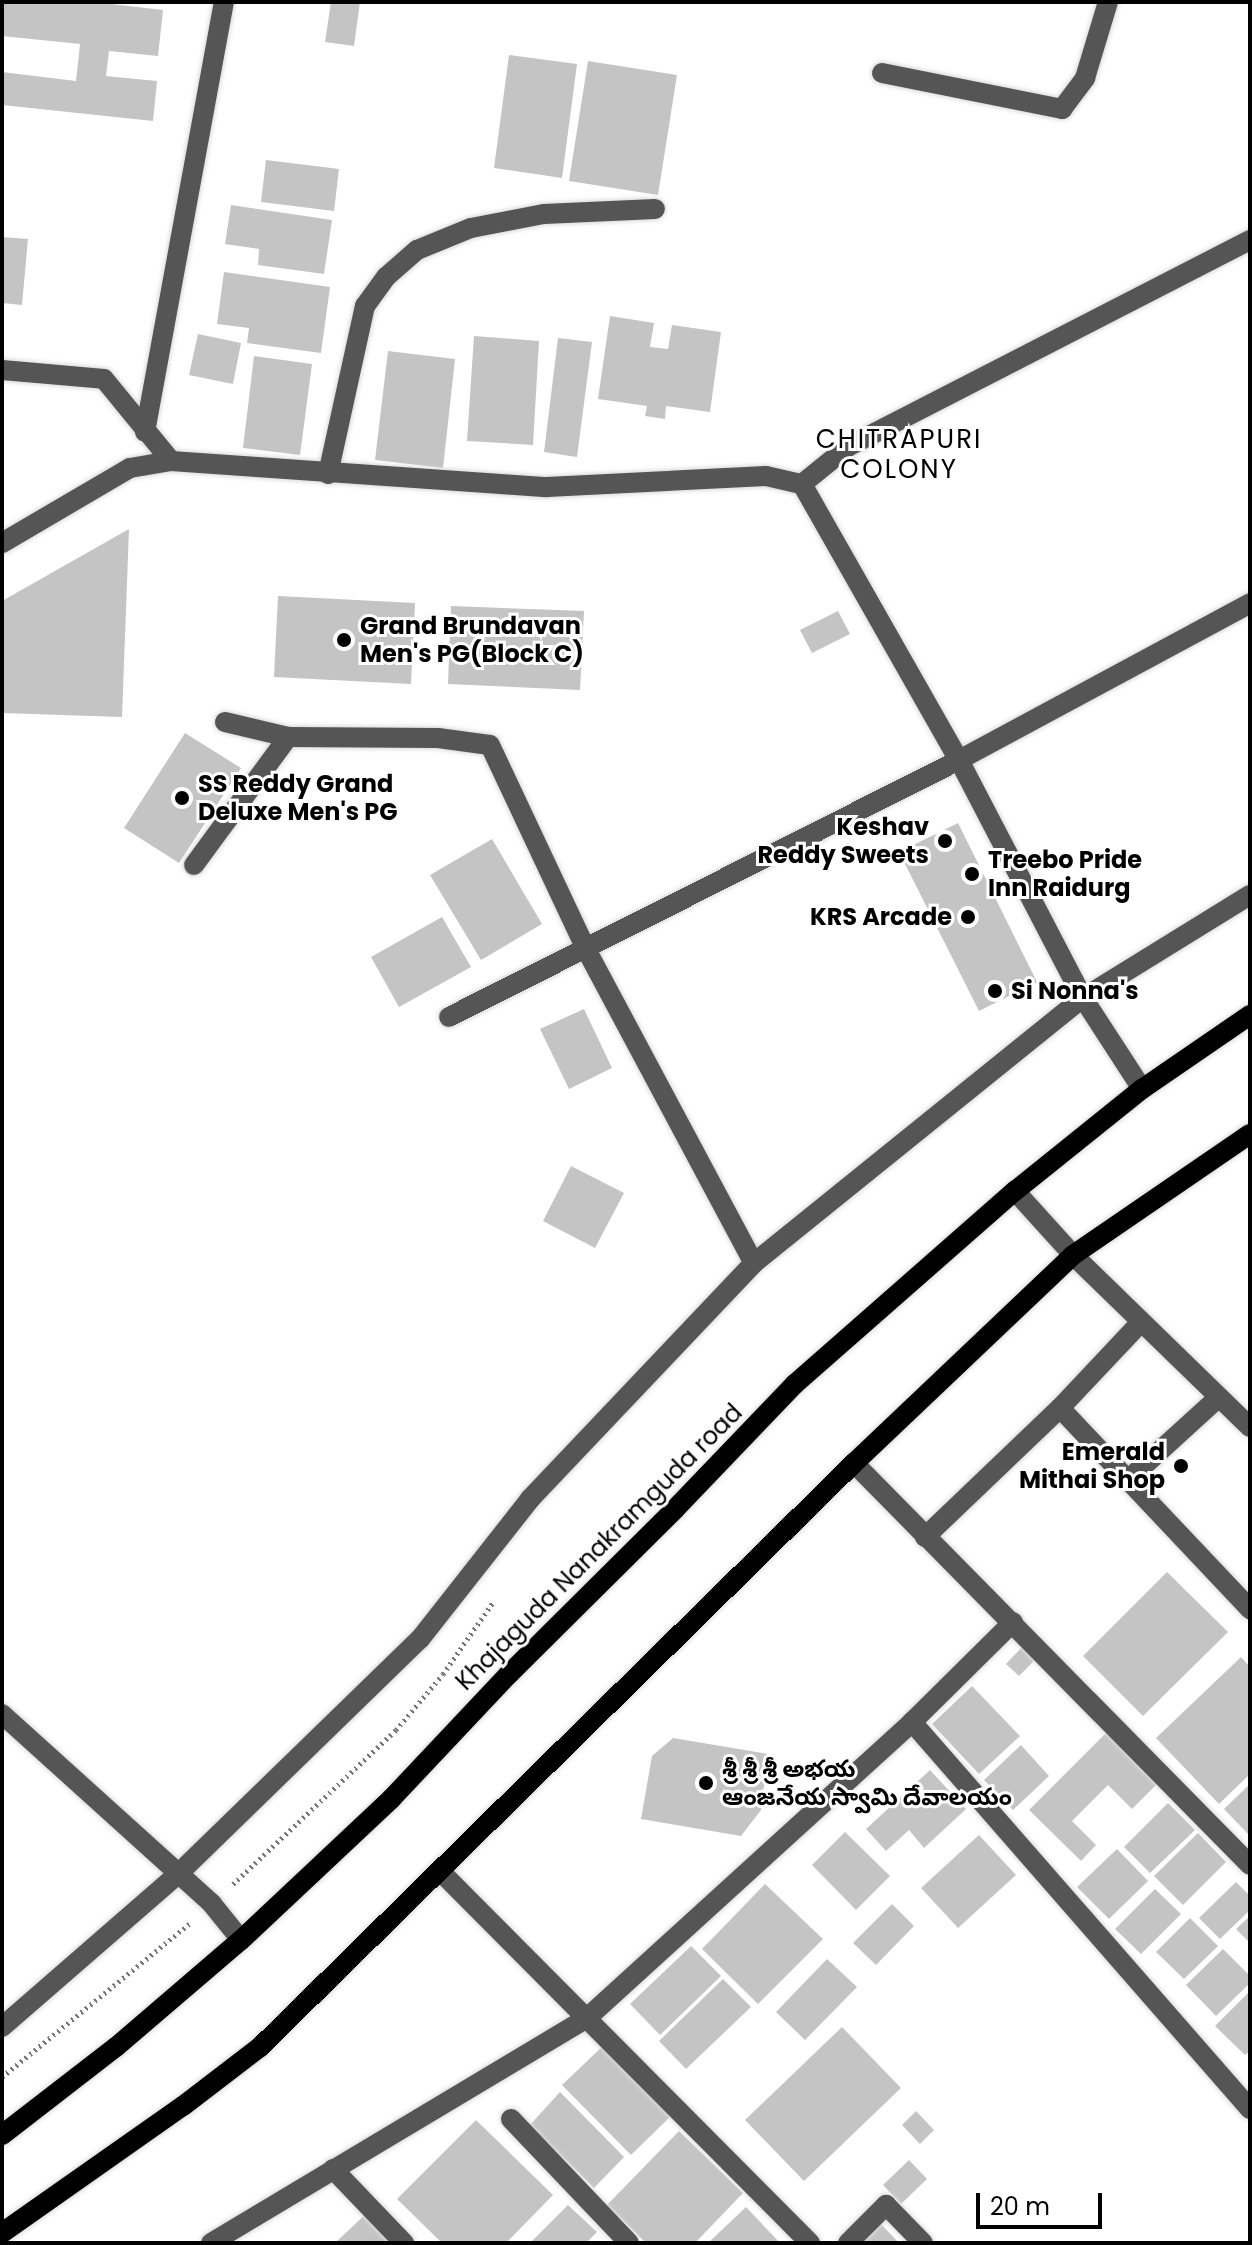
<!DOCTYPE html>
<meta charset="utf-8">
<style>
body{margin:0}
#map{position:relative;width:1252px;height:2245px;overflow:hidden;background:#fff;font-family:Poppins,"Noto Sans Telugu",sans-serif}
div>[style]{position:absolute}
.building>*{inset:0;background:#c4c4c4}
.path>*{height:5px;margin-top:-2.5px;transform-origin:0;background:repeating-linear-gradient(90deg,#777 0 2px,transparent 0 6px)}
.roads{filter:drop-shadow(0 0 2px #dbdbdb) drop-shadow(0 0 2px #dbdbdb)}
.minor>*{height:20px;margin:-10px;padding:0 10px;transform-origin:10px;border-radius:10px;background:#555}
.major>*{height:20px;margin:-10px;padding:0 10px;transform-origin:10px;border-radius:10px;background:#000}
.dots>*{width:22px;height:22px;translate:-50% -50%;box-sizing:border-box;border:4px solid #fff;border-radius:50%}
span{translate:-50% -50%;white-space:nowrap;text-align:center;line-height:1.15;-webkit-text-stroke:6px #fff;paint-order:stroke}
.poi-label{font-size:24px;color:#000;font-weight:700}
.left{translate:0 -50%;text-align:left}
.right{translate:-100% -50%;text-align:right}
.street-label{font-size:24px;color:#000}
.neighbourhood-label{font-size:26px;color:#000;letter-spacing:2px}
.frame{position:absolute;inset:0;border:4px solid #000;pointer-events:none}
.scale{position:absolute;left:976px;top:2193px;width:126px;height:36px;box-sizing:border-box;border:4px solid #000;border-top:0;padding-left:10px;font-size:24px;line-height:28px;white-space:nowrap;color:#000;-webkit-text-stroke:6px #fff;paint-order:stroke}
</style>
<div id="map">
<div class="building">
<div style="clip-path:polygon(2px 2px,94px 2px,163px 10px,158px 56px,109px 51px,106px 76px,157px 81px,153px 121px,2px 105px,2px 72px,76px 81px,80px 44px,2px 36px)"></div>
<div style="clip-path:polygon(331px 2px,360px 2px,354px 46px,325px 42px)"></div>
<div style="clip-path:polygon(509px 55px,577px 64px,562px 178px,494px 168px)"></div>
<div style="clip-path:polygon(588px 61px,677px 75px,658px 195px,569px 181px)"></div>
<div style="clip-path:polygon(266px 160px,339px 169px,334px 211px,261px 202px)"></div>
<div style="clip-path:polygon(231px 205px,332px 220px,324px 274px,258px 265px,259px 249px,225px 244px)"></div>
<div style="clip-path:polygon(2px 237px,28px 239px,22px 305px,2px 303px)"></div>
<div style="clip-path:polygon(224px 272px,330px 287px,321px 353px,247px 343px,249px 328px,217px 324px)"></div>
<div style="clip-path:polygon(610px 316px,654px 323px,650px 347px,668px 349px,672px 325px,721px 332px,710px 412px,666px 406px,665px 419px,645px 416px,647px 406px,598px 399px)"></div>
<div style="clip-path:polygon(198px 334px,241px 343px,233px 384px,189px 375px)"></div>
<div style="clip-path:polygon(474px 336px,539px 341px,533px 445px,467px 441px)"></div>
<div style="clip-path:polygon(558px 338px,592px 342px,577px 457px,544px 452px)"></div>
<div style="clip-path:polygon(388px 351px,455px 359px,443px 468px,375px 460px)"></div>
<div style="clip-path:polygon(254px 356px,312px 364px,300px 455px,243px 448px)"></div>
<div style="clip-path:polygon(129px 529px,122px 717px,2px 713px,2px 601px)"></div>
<div style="clip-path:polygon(278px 596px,415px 603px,411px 684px,274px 677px)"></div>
<div style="clip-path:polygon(451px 606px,584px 611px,580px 690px,448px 684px)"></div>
<div style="clip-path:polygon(838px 611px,850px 634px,812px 653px,800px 630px)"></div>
<div style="clip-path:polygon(185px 733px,241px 768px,179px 863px,124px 828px)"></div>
<div style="clip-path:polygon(958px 823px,1037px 982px,979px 1011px,899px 852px)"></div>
<div style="clip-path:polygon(492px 839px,542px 924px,481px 960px,430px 875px)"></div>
<div style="clip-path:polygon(442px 917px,471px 967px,399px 1007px,371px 957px)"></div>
<div style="clip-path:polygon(584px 1009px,612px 1068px,569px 1089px,540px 1029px)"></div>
<div style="clip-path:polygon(571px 1166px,624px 1193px,595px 1248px,543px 1221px)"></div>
<div style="clip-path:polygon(1167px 1572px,1228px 1632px,1143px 1716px,1083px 1656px)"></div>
<div style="clip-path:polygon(1022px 1647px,1035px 1660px,1019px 1676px,1006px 1664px)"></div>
<div style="clip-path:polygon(1241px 1657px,1250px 1667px,1250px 1774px,1219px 1804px,1156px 1738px)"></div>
<div style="clip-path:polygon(972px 1686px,1020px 1736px,979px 1774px,932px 1724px)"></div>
<div style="clip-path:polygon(1108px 1731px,1159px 1782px,1132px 1809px,1108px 1785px,1072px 1821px,1096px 1845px,1081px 1861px,1029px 1810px)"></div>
<div style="clip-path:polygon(673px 1738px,768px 1754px,761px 1810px,741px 1836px,641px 1819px,652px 1756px)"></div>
<div style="clip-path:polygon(1021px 1745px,1049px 1776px,1013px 1810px,984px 1780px)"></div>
<div style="clip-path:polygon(930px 1770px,966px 1809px,924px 1848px,909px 1830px,886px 1851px,866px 1829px)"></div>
<div style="clip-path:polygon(1250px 1784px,1250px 1836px,1224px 1809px)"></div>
<div style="clip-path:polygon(1168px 1803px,1195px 1830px,1150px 1873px,1124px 1847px)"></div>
<div style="clip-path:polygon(845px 1832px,890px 1876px,856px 1910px,812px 1865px)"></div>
<div style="clip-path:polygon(1198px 1833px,1226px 1862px,1183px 1905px,1154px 1876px)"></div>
<div style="clip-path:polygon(979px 1835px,1016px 1875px,958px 1928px,921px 1888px)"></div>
<div style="clip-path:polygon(1117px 1849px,1148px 1881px,1109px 1919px,1077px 1887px)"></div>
<div style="clip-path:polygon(1236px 1882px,1250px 1896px,1250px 1910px,1220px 1939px,1199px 1918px)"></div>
<div style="clip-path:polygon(765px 1884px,823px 1939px,758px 2004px,702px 1949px)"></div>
<div style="clip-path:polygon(1155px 1889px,1181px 1914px,1141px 1954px,1115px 1929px)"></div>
<div style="clip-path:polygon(892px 1904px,914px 1926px,876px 1965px,853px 1943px)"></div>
<div style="clip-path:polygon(1250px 1916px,1250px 1943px,1236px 1929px)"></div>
<div style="clip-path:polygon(1190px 1918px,1218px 1946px,1184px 1979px,1156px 1952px)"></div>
<div style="clip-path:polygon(691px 1946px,721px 1976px,660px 2035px,630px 2004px)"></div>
<div style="clip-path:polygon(1223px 1949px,1250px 1976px,1250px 1983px,1216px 2016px,1186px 1985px)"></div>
<div style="clip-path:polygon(827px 1959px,857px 1987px,805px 2040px,776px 2012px)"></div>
<div style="clip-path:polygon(723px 1979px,751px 2007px,686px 2069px,659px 2041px)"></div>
<div style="clip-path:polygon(1250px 1991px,1250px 2051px,1245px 2055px,1215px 2026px)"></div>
<div style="clip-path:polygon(842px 2027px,901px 2088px,804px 2181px,745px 2120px)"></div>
<div style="clip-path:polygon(607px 2042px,675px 2112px,631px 2155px,562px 2085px)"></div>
<div style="clip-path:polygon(560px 2092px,624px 2157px,594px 2188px,530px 2125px)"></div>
<div style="clip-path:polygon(916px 2111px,934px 2130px,920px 2144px,902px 2125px)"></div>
<div style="clip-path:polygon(476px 2120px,553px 2195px,506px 2243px,442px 2243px,397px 2199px)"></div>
<div style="clip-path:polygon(679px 2131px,743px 2193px,695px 2243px,646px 2243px,607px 2205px)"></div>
<div style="clip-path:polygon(909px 2160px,927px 2179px,901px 2204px,883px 2185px)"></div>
<div style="clip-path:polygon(568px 2205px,597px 2232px,586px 2243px,530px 2243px)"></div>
<div style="clip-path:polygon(746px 2207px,780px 2243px,708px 2243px)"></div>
<div style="clip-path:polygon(370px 2210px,400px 2243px,335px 2243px)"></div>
<div style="clip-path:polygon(881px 2224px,899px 2243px,861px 2243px)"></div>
</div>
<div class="path">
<div style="left:233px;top:1884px;width:224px;rotate:-43.4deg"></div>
<div style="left:396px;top:1730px;width:73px;rotate:-50deg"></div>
<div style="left:443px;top:1674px;width:89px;rotate:-55.1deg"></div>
<div style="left:2px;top:2077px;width:243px;rotate:-39.3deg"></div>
</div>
<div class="roads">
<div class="minor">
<div style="left:882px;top:73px;width:184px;rotate:11.3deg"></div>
<div style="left:1062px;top:109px;width:39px;rotate:-53deg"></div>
<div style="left:1085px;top:78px;width:79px;rotate:-73.2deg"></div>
<div style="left:2px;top:370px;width:102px;rotate:5deg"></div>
<div style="left:104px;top:379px;width:106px;rotate:50.7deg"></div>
<div style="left:171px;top:461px;width:377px;rotate:4deg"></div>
<div style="left:547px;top:487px;width:219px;rotate:-2.9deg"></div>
<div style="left:766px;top:476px;width:37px;rotate:13deg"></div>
<div style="left:802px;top:484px;width:318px;rotate:60.4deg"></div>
<div style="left:959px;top:760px;width:268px;rotate:62.5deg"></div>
<div style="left:1083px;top:998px;width:108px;rotate:57deg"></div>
<div style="left:145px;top:432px;width:437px;rotate:-79.6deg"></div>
<div style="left:328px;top:474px;width:172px;rotate:-77.6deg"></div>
<div style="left:365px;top:306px;width:36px;rotate:-54deg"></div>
<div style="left:386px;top:277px;width:41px;rotate:-41.1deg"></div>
<div style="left:417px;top:250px;width:58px;rotate:-22.2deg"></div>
<div style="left:471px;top:228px;width:74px;rotate:-10.9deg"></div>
<div style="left:544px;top:214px;width:111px;rotate:-2.6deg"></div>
<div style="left:802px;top:484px;width:60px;rotate:-39deg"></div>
<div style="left:849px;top:446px;width:451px;rotate:-27.2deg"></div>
<div style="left:2px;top:543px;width:148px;rotate:-30.4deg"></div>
<div style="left:130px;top:468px;width:42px;rotate:-9.7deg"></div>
<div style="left:225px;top:722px;width:65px;rotate:13.4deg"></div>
<div style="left:288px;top:737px;width:150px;rotate:0.4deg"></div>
<div style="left:438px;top:738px;width:52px;rotate:7.7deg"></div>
<div style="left:490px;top:745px;width:225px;rotate:64.8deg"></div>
<div style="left:586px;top:949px;width:356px;rotate:61.9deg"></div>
<div style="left:194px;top:865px;width:159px;rotate:-53.7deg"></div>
<div style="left:449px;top:1017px;width:571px;rotate:-26.74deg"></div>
<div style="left:959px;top:760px;width:331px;rotate:-28.3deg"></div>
<div style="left:1015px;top:1191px;width:86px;rotate:47.8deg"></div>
<div style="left:1073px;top:1255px;width:247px;rotate:44.2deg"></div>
<div style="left:1060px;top:1408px;width:118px;rotate:-46.7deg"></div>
<div style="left:854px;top:1463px;width:564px;rotate:45.43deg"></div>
<div style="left:1130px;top:1478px;width:119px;rotate:-42.3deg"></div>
<div style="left:925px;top:1537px;width:187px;rotate:-43.7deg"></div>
<div style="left:1060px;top:1408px;width:277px;rotate:46.6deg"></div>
<div style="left:2px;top:1714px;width:283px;rotate:42.1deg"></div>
<div style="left:212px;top:1904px;width:46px;rotate:51.1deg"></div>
<div style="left:912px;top:1722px;width:514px;rotate:48.87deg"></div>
<div style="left:440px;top:1871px;width:525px;rotate:45.15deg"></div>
<div style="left:2px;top:2027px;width:233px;rotate:-41deg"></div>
<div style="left:178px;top:1874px;width:337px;rotate:-44.2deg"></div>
<div style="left:420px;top:1639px;width:178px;rotate:-51.8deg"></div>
<div style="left:530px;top:1499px;width:325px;rotate:-46.5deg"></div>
<div style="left:754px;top:1263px;width:422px;rotate:-38.9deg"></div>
<div style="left:1083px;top:998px;width:196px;rotate:-31.7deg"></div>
<div style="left:511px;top:2119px;width:171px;rotate:46.4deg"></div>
<div style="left:333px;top:2169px;width:103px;rotate:46.2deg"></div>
<div style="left:211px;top:2243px;width:438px;rotate:-30.9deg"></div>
<div style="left:587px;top:2018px;width:440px;rotate:-42.3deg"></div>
<div style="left:912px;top:1722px;width:142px;rotate:-44.7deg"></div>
<div style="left:848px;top:2243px;width:54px;rotate:-45deg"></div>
<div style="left:886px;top:2205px;width:53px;rotate:45.8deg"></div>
</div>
<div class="major">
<div style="left:2px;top:2135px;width:144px;rotate:-37.7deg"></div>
<div style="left:116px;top:2047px;width:165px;rotate:-40.6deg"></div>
<div style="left:241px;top:1940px;width:206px;rotate:-43.2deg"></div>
<div style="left:391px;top:1799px;width:172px;rotate:-46.7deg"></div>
<div style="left:509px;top:1674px;width:234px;rotate:-44.8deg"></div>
<div style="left:675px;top:1509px;width:173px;rotate:-46.2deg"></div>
<div style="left:795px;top:1384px;width:293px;rotate:-41.3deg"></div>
<div style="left:1015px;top:1191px;width:163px;rotate:-38.8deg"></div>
<div style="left:1142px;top:1089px;width:131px;rotate:-34.4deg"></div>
<div style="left:2px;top:2233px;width:221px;rotate:-35.1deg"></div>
<div style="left:183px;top:2106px;width:97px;rotate:-37.5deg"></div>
<div style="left:260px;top:2047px;width:833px;rotate:-44.51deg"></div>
<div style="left:854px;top:1463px;width:302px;rotate:-43.5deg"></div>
<div style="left:1073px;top:1255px;width:214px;rotate:-34.4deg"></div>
</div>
</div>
<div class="dots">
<div style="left:344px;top:640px;background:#000"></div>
<div style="left:182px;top:798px;background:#000"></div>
<div style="left:945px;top:841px;background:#000"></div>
<div style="left:972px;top:874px;background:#000"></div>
<div style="left:968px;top:917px;background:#000"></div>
<div style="left:995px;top:991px;background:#000"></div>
<div style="left:1181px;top:1466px;background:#000"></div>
<div style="left:706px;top:1783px;background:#000"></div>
</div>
<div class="poi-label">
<span class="left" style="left:360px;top:640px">Grand Brundavan<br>Men's PG(Block C)</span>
<span class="left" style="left:198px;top:798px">SS Reddy Grand<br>Deluxe Men's PG</span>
<span class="right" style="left:929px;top:841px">Keshav<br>Reddy Sweets</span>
<span class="left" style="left:988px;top:874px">Treebo Pride<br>Inn Raidurg</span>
<span class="right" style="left:952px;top:917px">KRS Arcade</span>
<span class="left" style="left:1011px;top:991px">Si Nonna's</span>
<span class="right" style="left:1165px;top:1466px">Emerald<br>Mithai Shop</span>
<span class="left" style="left:722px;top:1783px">శ్రీ శ్రీ శ్రీ అభయ<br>ఆంజనేయ స్వామి దేవాలయం</span>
</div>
<div class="street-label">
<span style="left:599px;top:1547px;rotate:-45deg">Khajaguda Nanakramguda road</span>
</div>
<div class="neighbourhood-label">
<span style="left:899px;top:455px">CHITRAPURI<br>COLONY</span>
</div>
<div class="frame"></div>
<div class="scale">20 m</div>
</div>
